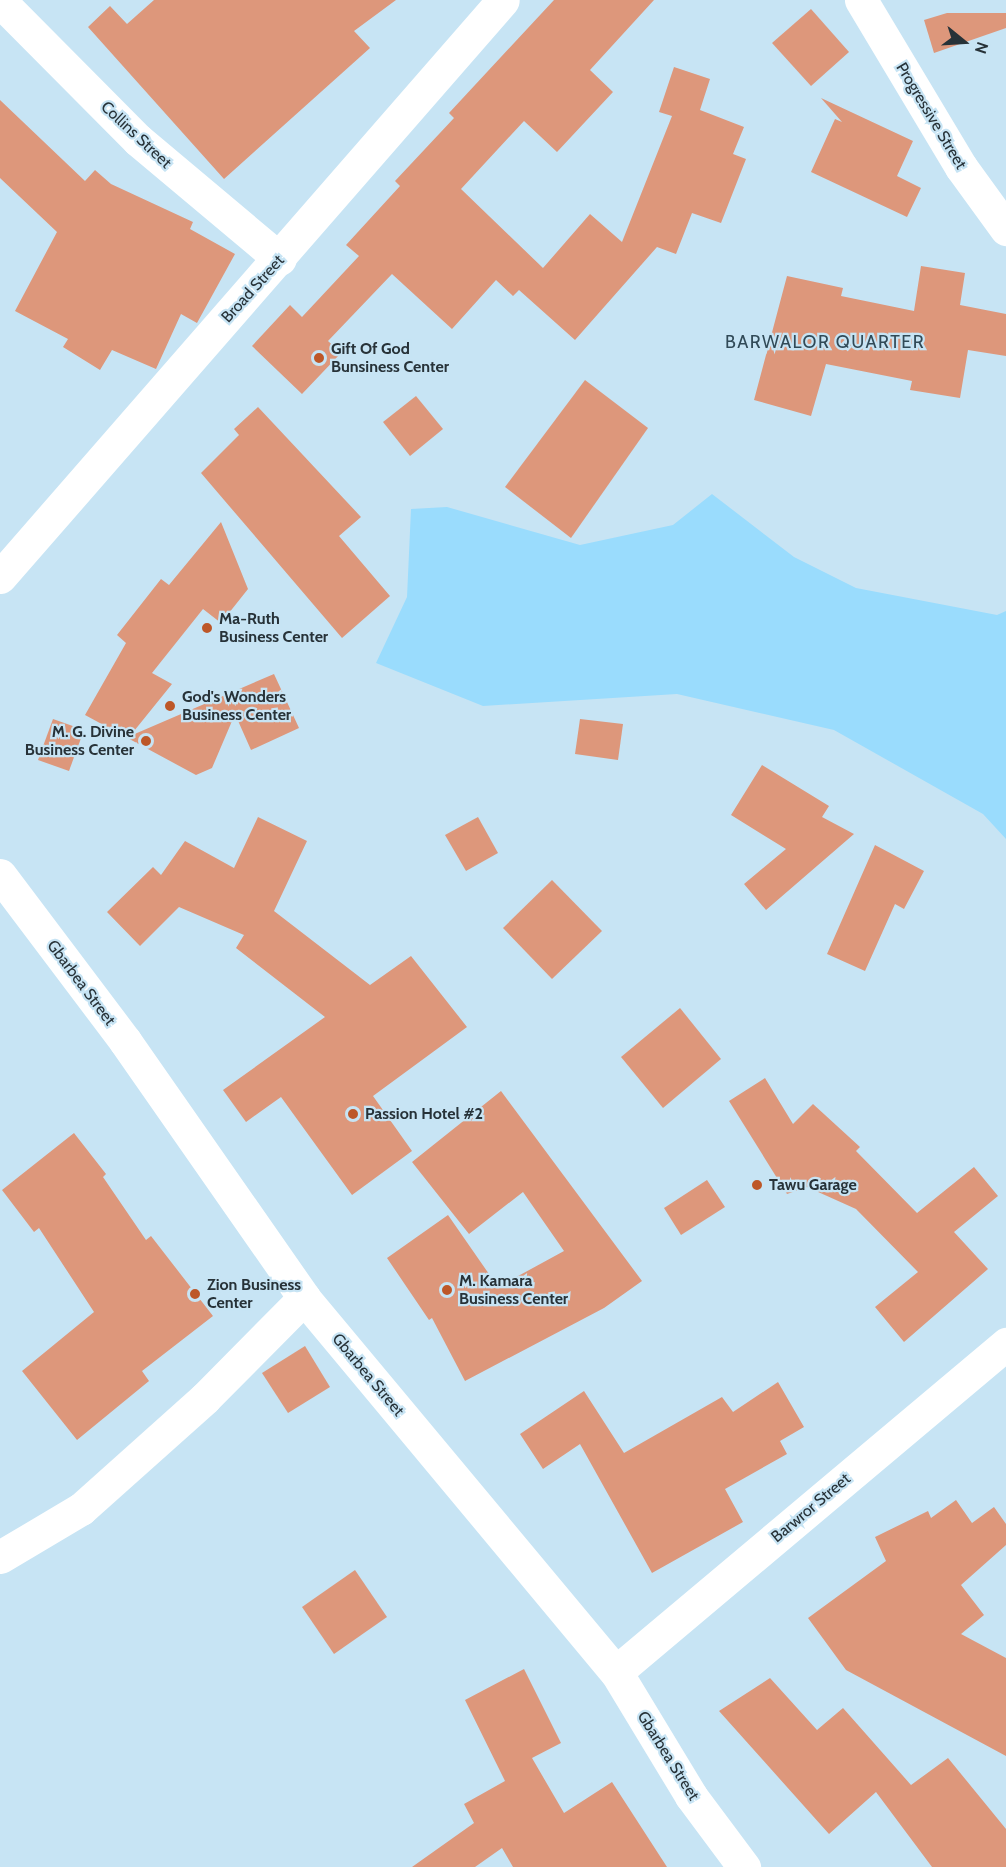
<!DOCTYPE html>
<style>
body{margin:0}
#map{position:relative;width:1006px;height:1867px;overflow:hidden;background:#c7e4f4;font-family:Cabin,sans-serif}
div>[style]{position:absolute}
.green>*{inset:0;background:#9adcfd}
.building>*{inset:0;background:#dd977b}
.minor>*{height:33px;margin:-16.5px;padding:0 16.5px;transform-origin:16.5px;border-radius:16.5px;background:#fff}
.dots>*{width:16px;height:16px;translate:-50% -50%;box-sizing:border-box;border:3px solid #c7e4f4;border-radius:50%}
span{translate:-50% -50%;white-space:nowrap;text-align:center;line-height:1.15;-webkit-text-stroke:4.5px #c7e4f4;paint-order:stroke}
.street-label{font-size:16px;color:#273238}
.poi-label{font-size:16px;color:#273238;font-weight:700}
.left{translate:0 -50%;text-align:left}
.right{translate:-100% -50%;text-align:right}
.neighbourhood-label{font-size:18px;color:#314a57;letter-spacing:1.5px}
.north{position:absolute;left:934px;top:12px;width:60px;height:60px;-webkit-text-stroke:4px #c7e4f4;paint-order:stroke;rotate:108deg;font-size:16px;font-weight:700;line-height:24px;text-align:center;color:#273238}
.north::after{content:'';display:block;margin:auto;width:21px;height:27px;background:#273238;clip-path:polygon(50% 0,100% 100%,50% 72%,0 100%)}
</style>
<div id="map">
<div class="green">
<div style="clip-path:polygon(712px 494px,794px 557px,856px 588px,997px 615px,1006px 611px,1006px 839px,983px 814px,834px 730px,677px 694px,483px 706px,376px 663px,407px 597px,411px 509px,447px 507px,580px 545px,673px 525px)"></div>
</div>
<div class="building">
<div style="clip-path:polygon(154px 0,396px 0,354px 31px,370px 48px,224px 179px,88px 27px,110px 6px,127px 24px)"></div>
<div style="clip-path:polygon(554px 0,654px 0,590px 70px,613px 92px,557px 152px,524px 121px,461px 189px,543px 268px,590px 214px,622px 242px,672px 116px,659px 112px,674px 67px,710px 79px,700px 110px,744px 127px,733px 154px,746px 159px,721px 223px,692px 213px,676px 254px,657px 247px,575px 340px,519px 290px,513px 296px,496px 280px,452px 329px,392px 274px,328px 341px,341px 353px,302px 394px,252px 346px,290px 305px,302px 317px,359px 256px,346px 245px,400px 186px,395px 181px,454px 118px,449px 113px)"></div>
<div style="clip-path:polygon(811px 9px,849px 52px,811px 86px,772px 43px)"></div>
<div style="clip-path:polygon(947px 13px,1006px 13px,1006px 28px,934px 53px,924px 20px)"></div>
<div style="clip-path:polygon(821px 98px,913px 141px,897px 176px,921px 188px,907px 217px,811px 172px,835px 119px,842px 122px)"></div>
<div style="clip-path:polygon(0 100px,85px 181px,95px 170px,111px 184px,193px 222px,190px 229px,235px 254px,197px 323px,181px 314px,156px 369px,112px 350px,100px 370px,63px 347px,68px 339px,15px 311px,57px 232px,0 178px)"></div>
<div style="clip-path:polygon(921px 266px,965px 273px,960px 305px,1006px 314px,1006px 356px,968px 350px,960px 398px,910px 390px,912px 381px,826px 364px,811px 416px,754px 400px,787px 276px,843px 288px,841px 296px,914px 311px)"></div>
<div style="clip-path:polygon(585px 380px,648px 428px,571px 538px,505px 487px)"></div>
<div style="clip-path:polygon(416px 396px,443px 429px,410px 456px,383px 422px)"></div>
<div style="clip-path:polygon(258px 407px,361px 517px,339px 536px,390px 596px,342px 638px,201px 473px,239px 435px,234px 429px)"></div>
<div style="clip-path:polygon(221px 522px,248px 589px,221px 623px,203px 609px,152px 673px,172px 684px,130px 736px,274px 674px,299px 728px,251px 750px,235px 714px,212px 768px,196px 775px,85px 715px,126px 643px,117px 635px,161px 579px,169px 585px)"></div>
<div style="clip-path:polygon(53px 719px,84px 730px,69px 771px,38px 760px)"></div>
<div style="clip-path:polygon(580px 719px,623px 724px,618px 760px,575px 754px)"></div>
<div style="clip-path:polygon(762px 765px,829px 806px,822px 817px,854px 834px,766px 910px,744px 884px,786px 849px,731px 815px)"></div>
<div style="clip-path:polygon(258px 817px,307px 841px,274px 911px,370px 985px,411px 956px,467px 1027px,373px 1096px,412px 1151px,352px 1195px,281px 1097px,246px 1122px,223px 1090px,325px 1017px,236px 948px,244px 935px,179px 907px,140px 946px,107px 912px,153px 867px,161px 875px,185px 841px,234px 868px)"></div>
<div style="clip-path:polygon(478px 817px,498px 853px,466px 871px,445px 835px)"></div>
<div style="clip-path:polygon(875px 845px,924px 871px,904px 909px,895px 904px,865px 971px,827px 954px)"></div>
<div style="clip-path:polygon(552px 880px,602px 931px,552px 979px,503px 928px)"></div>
<div style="clip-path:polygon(680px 1008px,721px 1059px,663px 1108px,621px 1057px)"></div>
<div style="clip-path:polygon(765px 1078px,793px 1124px,813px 1104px,860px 1147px,856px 1151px,917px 1213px,974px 1167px,998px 1196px,954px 1232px,988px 1269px,904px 1342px,875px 1307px,918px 1272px,856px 1209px,807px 1187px,787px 1194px,729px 1101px)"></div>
<div style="clip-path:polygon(501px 1091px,642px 1281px,604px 1308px,465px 1381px,432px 1318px,429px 1320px,387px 1258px,448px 1215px,498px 1287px,564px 1251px,523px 1192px,469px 1234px,412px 1162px)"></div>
<div style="clip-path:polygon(74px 1133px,106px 1174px,103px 1177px,146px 1240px,151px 1236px,213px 1316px,142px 1371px,149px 1381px,77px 1440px,22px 1371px,94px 1312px,39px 1228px,34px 1232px,2px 1190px)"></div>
<div style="clip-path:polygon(707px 1180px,725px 1207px,681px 1235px,664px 1208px)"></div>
<div style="clip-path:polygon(305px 1346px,330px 1387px,288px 1413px,262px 1373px)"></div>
<div style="clip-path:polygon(778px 1382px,804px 1427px,780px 1441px,787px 1454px,725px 1489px,743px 1522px,652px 1573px,580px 1444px,543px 1469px,520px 1434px,584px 1391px,624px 1453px,722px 1397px,733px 1412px)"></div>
<div style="clip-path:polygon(956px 1500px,972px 1523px,994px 1507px,1006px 1524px,1006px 1545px,961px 1585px,984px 1615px,961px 1634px,1006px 1658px,1006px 1756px,846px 1670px,808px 1618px,886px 1561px,875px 1537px,928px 1511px,931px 1518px)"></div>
<div style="clip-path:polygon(355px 1570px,387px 1617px,334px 1654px,302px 1607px)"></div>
<div style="clip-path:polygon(524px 1669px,561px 1743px,532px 1758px,564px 1813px,612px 1782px,667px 1867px,513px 1867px,502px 1848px,475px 1867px,412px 1867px,474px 1823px,464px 1804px,505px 1781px,465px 1700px)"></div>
<div style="clip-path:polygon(770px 1678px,817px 1730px,843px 1708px,911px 1785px,948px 1758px,1006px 1829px,1006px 1867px,932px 1867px,876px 1792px,829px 1834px,719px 1711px)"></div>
</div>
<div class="minor">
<div style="left:861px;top:0;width:195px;rotate:59.1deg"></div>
<div style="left:961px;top:167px;width:77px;rotate:54deg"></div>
<div style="left:0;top:1px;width:196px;rotate:45.2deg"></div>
<div style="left:138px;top:140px;width:185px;rotate:40deg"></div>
<div style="left:0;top:577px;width:765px;rotate:-48.92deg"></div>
<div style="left:0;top:875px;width:208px;rotate:53deg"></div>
<div style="left:125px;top:1041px;width:313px;rotate:55.1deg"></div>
<div style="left:304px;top:1298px;width:487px;rotate:50.2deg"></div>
<div style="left:616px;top:1672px;width:145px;rotate:58.8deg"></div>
<div style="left:691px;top:1796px;width:89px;rotate:53.3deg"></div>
<div style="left:0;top:1557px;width:94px;rotate:-30.7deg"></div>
<div style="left:81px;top:1509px;width:166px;rotate:-41.8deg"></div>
<div style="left:205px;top:1398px;width:141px;rotate:-45.3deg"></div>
<div style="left:616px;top:1672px;width:510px;rotate:-40.06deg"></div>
</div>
<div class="dots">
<div style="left:319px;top:358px;background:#bd5728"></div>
<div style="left:207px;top:628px;background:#bd5728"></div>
<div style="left:170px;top:706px;background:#bd5728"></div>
<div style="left:146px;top:741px;background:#bd5728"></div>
<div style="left:353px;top:1114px;background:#bd5728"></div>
<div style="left:757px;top:1185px;background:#bd5728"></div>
<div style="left:447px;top:1290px;background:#bd5728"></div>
<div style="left:195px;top:1294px;background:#bd5728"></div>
</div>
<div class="street-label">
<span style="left:931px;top:116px;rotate:59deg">Progressive Street</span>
<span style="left:136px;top:135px;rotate:43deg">Collins Street</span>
<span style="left:253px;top:289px;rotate:-48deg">Broad Street</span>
<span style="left:81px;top:983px;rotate:53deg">Gbarbea Street</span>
<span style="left:368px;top:1375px;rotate:50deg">Gbarbea Street</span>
<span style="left:811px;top:1508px;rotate:-40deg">Barwror Street</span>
<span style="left:668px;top:1756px;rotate:58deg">Gbarbea Street</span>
</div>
<div class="poi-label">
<span class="left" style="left:331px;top:358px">Gift Of God<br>Bunsiness Center</span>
<span class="left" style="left:219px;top:628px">Ma-Ruth<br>Business Center</span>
<span class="left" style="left:182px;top:706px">God's Wonders<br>Business Center</span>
<span class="right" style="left:134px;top:741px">M. G. Divine<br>Business Center</span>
<span class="left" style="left:365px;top:1114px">Passion Hotel #2</span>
<span class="left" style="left:769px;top:1185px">Tawu Garage</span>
<span class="left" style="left:459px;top:1290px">M. Kamara<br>Business Center</span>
<span class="left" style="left:207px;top:1294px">Zion Business<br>Center</span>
</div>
<div class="neighbourhood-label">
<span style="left:825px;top:342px">BARWALOR QUARTER</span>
</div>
<div class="north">N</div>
</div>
